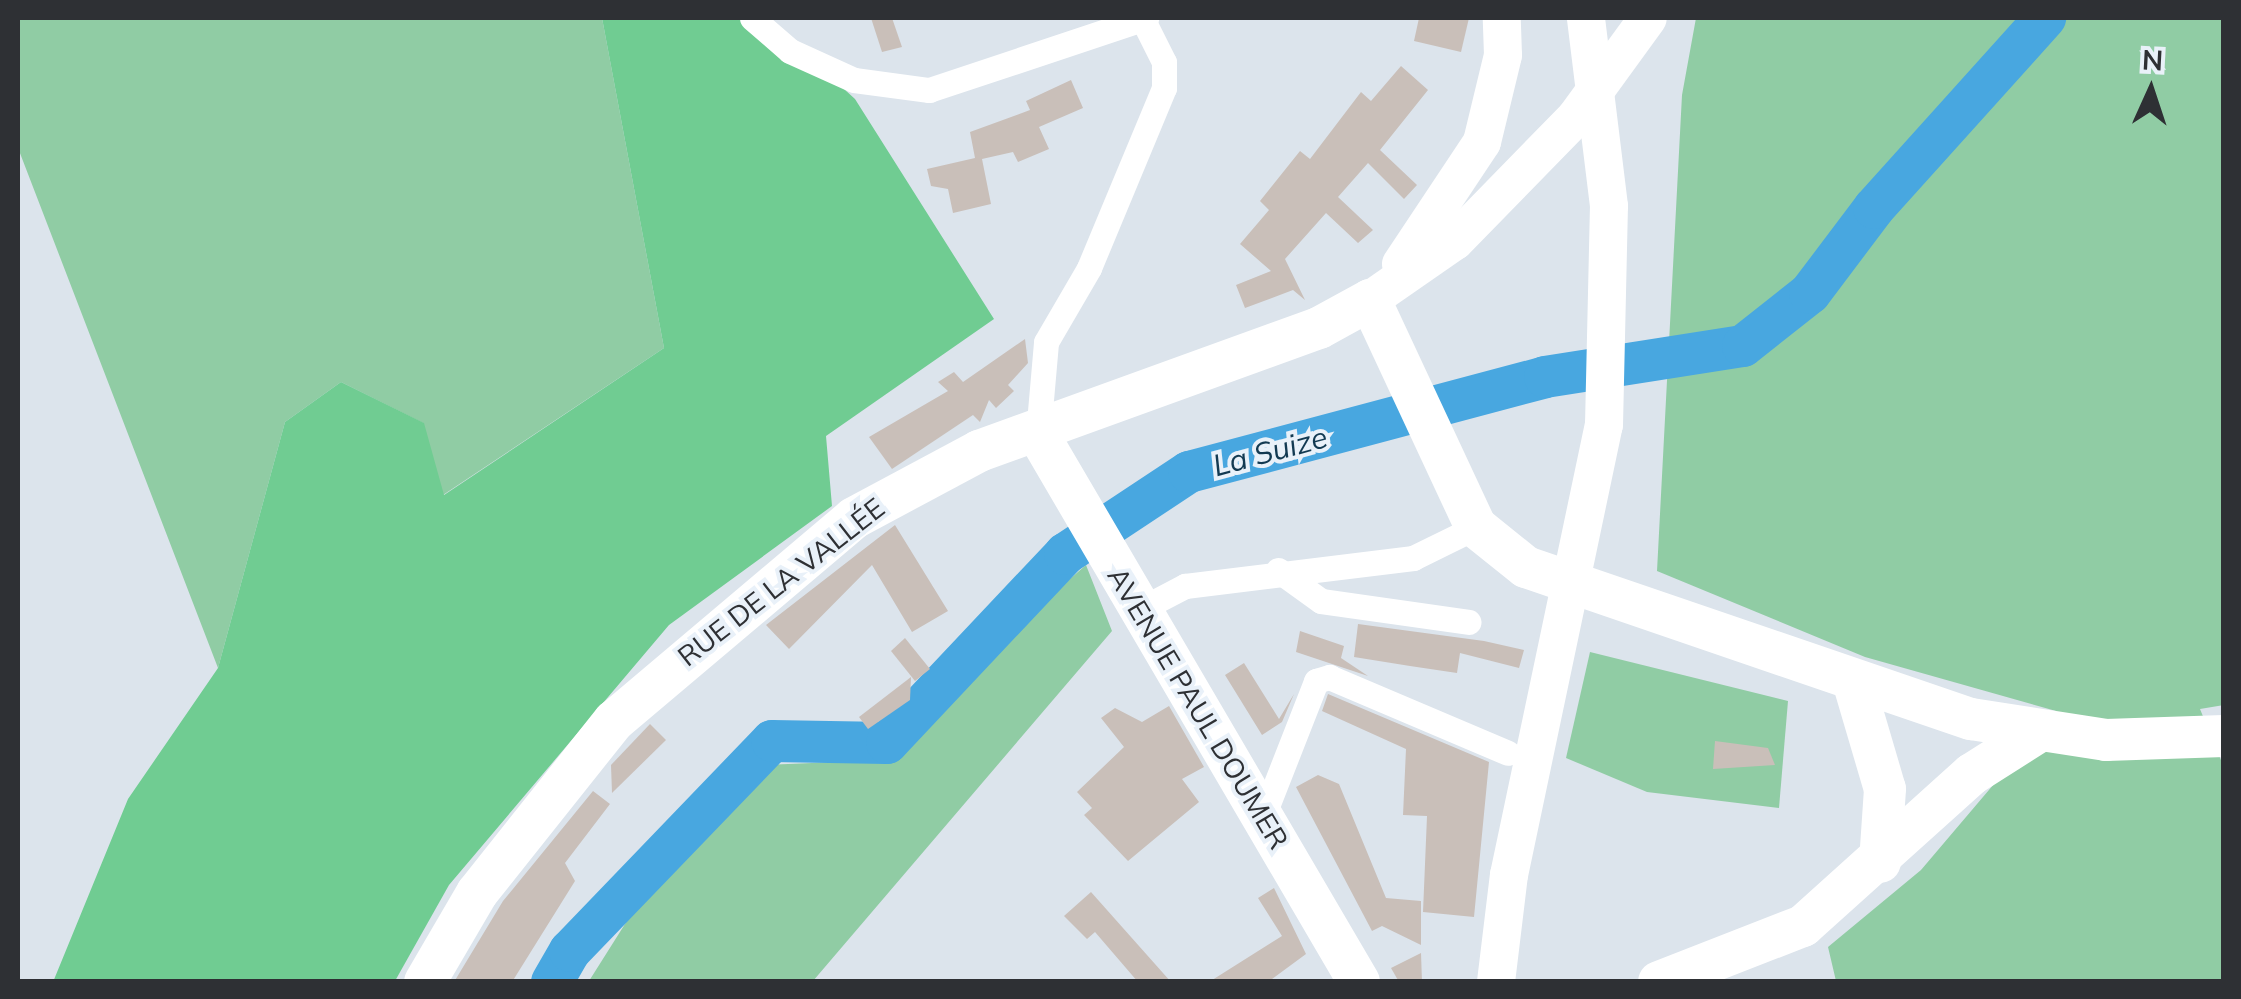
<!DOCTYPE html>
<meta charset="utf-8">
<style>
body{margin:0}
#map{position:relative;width:2241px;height:999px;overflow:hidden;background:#dce4ec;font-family:Mulish,sans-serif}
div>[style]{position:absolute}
.green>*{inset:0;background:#90cca4}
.forest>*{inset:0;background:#70cc92}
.river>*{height:42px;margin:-21px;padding:0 21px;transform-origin:21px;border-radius:21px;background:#48a7e0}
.building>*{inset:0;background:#c9bfb9}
.minor>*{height:25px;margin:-12.5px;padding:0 12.5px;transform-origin:12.5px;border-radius:12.5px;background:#fff}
.secondary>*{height:38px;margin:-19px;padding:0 19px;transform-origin:19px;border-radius:19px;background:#fff}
.primary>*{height:42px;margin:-21px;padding:0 21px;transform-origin:21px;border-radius:21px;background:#fff}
span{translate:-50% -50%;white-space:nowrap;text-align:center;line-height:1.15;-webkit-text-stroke:8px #e9f1f9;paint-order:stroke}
.street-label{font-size:28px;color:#2e3034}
.water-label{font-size:30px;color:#133a52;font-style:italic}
.frame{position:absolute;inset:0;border:20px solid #2e3034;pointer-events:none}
.north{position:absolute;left:2101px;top:40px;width:100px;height:100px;-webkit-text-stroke:8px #e9f1f9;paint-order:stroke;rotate:3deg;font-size:28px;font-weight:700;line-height:40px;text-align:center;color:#2e3034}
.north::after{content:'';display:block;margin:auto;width:35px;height:45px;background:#2e3034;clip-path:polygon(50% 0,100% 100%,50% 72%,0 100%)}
</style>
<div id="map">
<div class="green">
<div style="clip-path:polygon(18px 18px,602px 18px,664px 348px,443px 495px,423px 423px,341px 382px,285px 422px,218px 668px,18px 148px)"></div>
<div style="clip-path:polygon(1696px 18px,2223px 18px,2224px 705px,2200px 709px,2223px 765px,2223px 981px,1836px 981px,1828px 947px,1921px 870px,2056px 711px,1865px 657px,1657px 571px,1682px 95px)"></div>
<div style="clip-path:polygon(1086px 565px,1112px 631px,813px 981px,589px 981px,637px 905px,764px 765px,860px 761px)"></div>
<div style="clip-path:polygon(1590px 652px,1788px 701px,1779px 808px,1647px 792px,1566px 758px)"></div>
</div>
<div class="forest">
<div style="clip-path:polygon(602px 18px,766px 18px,855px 99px,994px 319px,826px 436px,832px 506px,669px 625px,449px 885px,395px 981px,53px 982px,128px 799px,218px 668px,285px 422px,341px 382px,424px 423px,444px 495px,664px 348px)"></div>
</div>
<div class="river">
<div style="left:552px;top:982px;width:36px;rotate:-60deg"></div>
<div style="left:570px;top:951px;width:291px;rotate:-46.1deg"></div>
<div style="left:772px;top:741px;width:115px;rotate:1deg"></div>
<div style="left:887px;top:743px;width:260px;rotate:-46.7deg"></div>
<div style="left:1065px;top:554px;width:149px;rotate:-33.5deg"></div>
<div style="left:1189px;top:472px;width:368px;rotate:-14.9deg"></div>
<div style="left:1545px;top:377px;width:200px;rotate:-8.9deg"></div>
<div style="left:1743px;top:346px;width:85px;rotate:-38.3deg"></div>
<div style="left:1810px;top:293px;width:106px;rotate:-53deg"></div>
<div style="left:1874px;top:208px;width:256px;rotate:-48deg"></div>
</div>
<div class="building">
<div style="clip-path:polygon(871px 18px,892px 18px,902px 47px,882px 52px)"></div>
<div style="clip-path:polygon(1419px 18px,1469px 18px,1461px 52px,1414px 41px)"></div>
<div style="clip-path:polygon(1401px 66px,1428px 90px,1380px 150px,1417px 185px,1404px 199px,1368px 163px,1338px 197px,1373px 230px,1358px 243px,1326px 213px,1285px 259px,1305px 300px,1293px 290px,1245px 308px,1236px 285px,1271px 271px,1240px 244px,1269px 210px,1260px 201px,1300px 151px,1310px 159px,1361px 92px,1371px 101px)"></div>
<div style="clip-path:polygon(1071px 80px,1083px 108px,1039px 127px,1049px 149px,1018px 162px,1013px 152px,982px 159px,991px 204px,953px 213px,948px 189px,931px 186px,927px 169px,975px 158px,970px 132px,1030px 110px,1026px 101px)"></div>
<div style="clip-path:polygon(1025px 339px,1028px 363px,1008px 385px,1014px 391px,996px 408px,989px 400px,980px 422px,973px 415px,892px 469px,869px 437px,948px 391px,938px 382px,954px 372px,963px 382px)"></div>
<div style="clip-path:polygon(895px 525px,948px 611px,912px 632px,872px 565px,789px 649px,766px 625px)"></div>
<div style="clip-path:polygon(1358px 624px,1484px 641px,1524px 650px,1519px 668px,1460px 653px,1457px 673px,1410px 666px,1354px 657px)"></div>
<div style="clip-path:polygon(1300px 631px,1344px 646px,1341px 658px,1368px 676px,1296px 652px)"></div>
<div style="clip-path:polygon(905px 638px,930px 669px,915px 681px,891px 651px)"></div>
<div style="clip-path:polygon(1244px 663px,1279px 719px,1294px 694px,1282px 722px,1262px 735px,1225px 675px)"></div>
<div style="clip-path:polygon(911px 677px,910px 700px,868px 729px,859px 717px)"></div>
<div style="clip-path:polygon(1328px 694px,1489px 762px,1474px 917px,1423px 912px,1427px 816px,1403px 815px,1406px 749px,1322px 711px)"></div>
<div style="clip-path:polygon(1169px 706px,1204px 767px,1182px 779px,1199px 802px,1128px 861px,1084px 815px,1092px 808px,1077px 792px,1124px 747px,1101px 718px,1115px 708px,1142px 722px)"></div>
<div style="clip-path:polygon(650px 724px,666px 740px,612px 793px,611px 765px)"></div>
<div style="clip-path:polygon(1715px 741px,1768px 748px,1775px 765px,1713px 769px)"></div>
<div style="clip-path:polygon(1318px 775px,1339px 784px,1386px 898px,1421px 901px,1421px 945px,1382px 926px,1372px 931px,1296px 787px)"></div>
<div style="clip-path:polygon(593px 791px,610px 804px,565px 863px,575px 881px,512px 982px,454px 982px,503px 901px)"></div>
<div style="clip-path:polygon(1274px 888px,1306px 954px,1268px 982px,1209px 982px,1282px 936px,1258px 898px)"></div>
<div style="clip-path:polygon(1091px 892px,1171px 982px,1138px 982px,1095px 932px,1087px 939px,1064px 916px)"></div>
<div style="clip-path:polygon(1421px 953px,1422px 982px,1399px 982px,1391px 968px)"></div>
</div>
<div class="minor">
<div style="left:752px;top:18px;width:50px;rotate:41deg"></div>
<div style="left:790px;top:51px;width:70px;rotate:24.4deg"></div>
<div style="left:854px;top:80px;width:76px;rotate:7.6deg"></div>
<div style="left:929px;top:90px;width:229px;rotate:-18.4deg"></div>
<div style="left:1038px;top:434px;width:92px;rotate:-85deg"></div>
<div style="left:1046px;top:342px;width:86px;rotate:-59.8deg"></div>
<div style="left:1089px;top:268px;width:195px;rotate:-67.4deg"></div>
<div style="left:1164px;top:88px;width:26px;rotate:-90deg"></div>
<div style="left:1164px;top:62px;width:47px;rotate:-116.6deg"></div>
<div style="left:1278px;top:570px;width:53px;rotate:35.8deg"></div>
<div style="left:1321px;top:601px;width:149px;rotate:8.1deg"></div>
<div style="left:1139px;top:610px;width:52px;rotate:-27.6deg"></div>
<div style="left:1185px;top:586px;width:230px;rotate:-7deg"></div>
<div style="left:1413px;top:558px;width:70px;rotate:-26.2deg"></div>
<div style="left:1264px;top:814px;width:143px;rotate:-68.6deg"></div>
<div style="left:1316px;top:681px;width:14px;rotate:-17deg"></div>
<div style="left:1329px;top:677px;width:194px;rotate:23deg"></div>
</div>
<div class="secondary">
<div style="left:1401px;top:264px;width:146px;rotate:-56.4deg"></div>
<div style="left:1482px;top:142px;width:89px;rotate:-76.4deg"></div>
<div style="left:1503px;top:55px;width:37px;rotate:-92deg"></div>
<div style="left:1370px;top:300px;width:103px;rotate:-34.8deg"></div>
<div style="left:1455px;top:241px;width:173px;rotate:-45.7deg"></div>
<div style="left:1576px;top:117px;width:122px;rotate:-54deg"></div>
<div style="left:1496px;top:982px;width:108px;rotate:-83.1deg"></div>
<div style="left:1509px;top:875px;width:460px;rotate:-78.1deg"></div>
<div style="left:1604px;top:425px;width:219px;rotate:-88.7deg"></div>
<div style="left:1609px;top:206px;width:189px;rotate:-97deg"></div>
</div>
<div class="primary">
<div style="left:1038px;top:434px;width:635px;rotate:59.64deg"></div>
<div style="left:1854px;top:684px;width:109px;rotate:73.6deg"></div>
<div style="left:1885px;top:789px;width:73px;rotate:93.9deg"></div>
<div style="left:425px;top:982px;width:103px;rotate:-59.7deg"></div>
<div style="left:477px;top:893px;width:220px;rotate:-51.5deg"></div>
<div style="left:614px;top:721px;width:314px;rotate:-40.2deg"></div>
<div style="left:854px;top:518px;width:142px;rotate:-28.2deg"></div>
<div style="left:979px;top:451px;width:362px;rotate:-19.9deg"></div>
<div style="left:1319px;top:328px;width:58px;rotate:-28.8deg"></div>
<div style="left:1370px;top:300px;width:251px;rotate:65deg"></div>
<div style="left:1476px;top:527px;width:64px;rotate:38.7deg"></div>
<div style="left:1526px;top:567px;width:470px;rotate:18.9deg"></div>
<div style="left:1971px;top:719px;width:137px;rotate:8.8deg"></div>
<div style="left:2106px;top:740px;width:118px;rotate:-1.9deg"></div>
<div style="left:1659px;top:982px;width:155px;rotate:-21.3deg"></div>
<div style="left:1803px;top:926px;width:227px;rotate:-42deg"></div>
<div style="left:1972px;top:774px;width:75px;rotate:-32.4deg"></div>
</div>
<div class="street-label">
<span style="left:781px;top:582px;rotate:-38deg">RUE DE LA VALLÉE</span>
<span style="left:1198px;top:708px;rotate:59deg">AVENUE PAUL DOUMER</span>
</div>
<div class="water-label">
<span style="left:1270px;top:451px;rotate:-15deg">La Suize</span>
</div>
<div class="frame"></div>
<div class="north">N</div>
</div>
